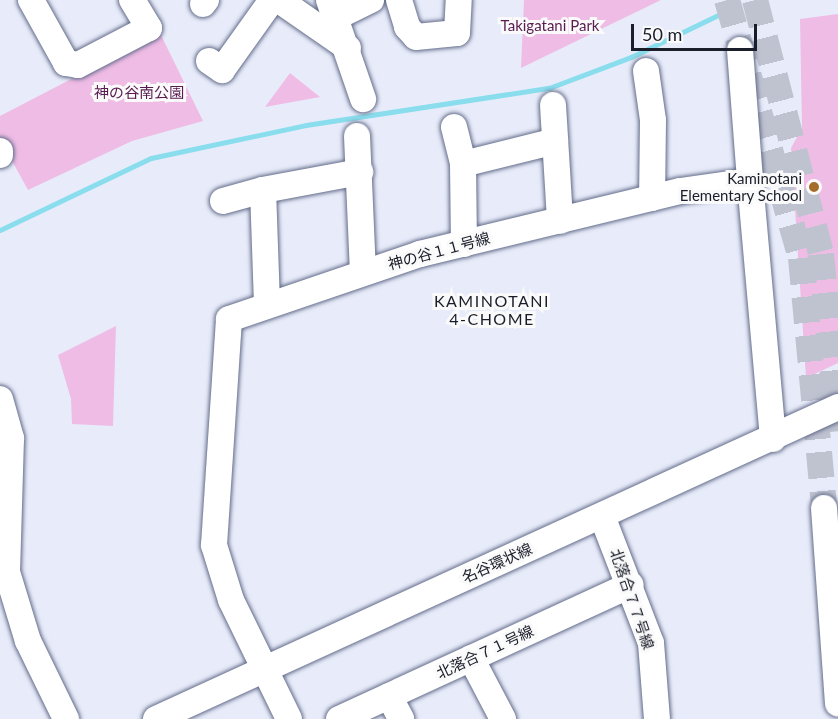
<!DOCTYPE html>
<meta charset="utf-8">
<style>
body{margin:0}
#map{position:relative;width:838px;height:719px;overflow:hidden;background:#e8ecfa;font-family:Lato,"Noto Sans JP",sans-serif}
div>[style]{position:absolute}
.green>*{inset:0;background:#efbce5}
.stream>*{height:5px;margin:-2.5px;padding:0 2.5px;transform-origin:2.5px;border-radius:2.5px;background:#8addec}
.minor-tunnel>*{height:26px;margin-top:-13px;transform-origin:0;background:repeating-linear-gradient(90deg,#bfc3d0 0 26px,transparent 0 39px)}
.roads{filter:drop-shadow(0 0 2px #636c8a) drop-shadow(0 0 2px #636c8a)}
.minor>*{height:26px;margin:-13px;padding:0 13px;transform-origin:13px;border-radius:13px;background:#fff}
.dots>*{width:16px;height:16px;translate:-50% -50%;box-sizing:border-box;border:3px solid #fafafa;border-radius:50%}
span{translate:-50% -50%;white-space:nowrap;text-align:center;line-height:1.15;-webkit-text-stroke:6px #fafafa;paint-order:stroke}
.park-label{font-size:15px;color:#581b50}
.poi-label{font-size:15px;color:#1a1d2a}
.right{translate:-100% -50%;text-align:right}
.street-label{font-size:15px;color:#1a1d2a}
.neighbourhood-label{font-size:16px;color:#1a1d2a;letter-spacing:1.5px}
.scale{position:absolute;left:631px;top:24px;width:126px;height:27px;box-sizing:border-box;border:3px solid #1a1d2a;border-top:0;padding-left:8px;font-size:18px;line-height:21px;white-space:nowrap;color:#1a1d2a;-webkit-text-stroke:4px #fafafa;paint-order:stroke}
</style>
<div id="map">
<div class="green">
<div style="clip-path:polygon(524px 0,661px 0,521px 68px)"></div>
<div style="clip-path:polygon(838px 14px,838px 363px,806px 378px,791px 148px,802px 128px,800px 19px)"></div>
<div style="clip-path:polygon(160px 33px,203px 121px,132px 141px,28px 190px,0 139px,0 116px)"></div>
<div style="clip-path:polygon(290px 73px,320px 97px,265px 107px)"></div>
<div style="clip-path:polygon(116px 326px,113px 426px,72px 424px,71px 399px,58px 355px)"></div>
</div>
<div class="stream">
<div style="left:0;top:230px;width:167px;rotate:-25.5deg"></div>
<div style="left:151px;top:158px;width:158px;rotate:-12deg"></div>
<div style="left:306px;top:125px;width:246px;rotate:-8.7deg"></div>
<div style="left:549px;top:88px;width:88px;rotate:-20.7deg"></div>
<div style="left:631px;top:57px;width:99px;rotate:-25.8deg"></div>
</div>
<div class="minor-tunnel">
<div style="left:727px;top:0;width:268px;rotate:74deg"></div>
<div style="left:801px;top:258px;width:251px;rotate:84.7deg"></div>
<div style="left:755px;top:0;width:262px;rotate:75.4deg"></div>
<div style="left:821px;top:254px;width:178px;rotate:84.5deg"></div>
</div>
<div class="roads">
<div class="minor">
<div style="left:31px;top:0;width:72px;rotate:60.9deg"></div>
<div style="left:66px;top:63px;width:12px;rotate:9deg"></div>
<div style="left:78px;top:65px;width:80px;rotate:-27.5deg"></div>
<div style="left:149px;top:28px;width:33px;rotate:-121deg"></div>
<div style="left:279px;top:0;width:84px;rotate:34.8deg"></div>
<div style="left:329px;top:0;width:105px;rotate:71deg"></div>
<div style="left:399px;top:0;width:28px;rotate:73deg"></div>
<div style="left:407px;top:27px;width:13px;rotate:48deg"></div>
<div style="left:416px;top:37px;width:41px;rotate:-5.6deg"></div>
<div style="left:457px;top:33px;width:33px;rotate:-87deg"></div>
<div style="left:203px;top:4px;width:5px;rotate:-53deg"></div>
<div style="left:336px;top:17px;width:39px;rotate:-26deg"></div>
<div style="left:740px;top:50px;width:131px;rotate:85.6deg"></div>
<div style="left:209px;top:61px;width:16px;rotate:35deg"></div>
<div style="left:222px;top:70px;width:86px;rotate:-54.5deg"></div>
<div style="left:646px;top:71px;width:49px;rotate:81.9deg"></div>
<div style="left:653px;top:120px;width:78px;rotate:90.7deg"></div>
<div style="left:553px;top:105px;width:116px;rotate:86.5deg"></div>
<div style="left:454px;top:127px;width:38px;rotate:76deg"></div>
<div style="left:463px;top:164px;width:80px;rotate:89.3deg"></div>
<div style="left:357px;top:136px;width:136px;rotate:87.5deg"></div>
<div style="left:0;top:151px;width:4px;rotate:90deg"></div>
<div style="left:463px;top:164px;width:95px;rotate:-14deg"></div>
<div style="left:223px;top:201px;width:41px;rotate:-15.4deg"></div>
<div style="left:267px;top:304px;width:114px;rotate:-92deg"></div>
<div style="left:263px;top:190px;width:99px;rotate:-10.5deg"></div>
<div style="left:0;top:399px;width:41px;rotate:74.2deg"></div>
<div style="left:11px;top:438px;width:134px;rotate:91.7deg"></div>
<div style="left:7px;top:572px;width:72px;rotate:73.1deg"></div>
<div style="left:28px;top:641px;width:87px;rotate:64deg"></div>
<div style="left:824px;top:508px;width:196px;rotate:85.9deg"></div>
<div style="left:602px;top:516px;width:136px;rotate:68.9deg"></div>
<div style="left:651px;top:643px;width:76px;rotate:85.5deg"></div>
<div style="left:471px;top:658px;width:69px;rotate:62.3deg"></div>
<div style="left:389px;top:696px;width:26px;rotate:62deg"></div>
<div style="left:156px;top:719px;width:750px;rotate:-24.58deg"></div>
<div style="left:289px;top:719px;width:132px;rotate:-116deg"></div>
<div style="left:231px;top:600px;width:58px;rotate:-107.2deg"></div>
<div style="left:214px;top:545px;width:226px;rotate:-86.2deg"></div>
<div style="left:229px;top:319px;width:202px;rotate:-18.8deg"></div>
<div style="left:420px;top:254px;width:268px;rotate:-13.6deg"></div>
<div style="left:680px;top:191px;width:71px;rotate:-8.1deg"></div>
<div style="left:750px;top:181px;width:259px;rotate:84.9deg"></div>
<div style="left:339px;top:719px;width:321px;rotate:-24.7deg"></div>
</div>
</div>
<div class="dots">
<div style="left:814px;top:187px;background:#a56c2b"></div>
</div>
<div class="park-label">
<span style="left:550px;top:26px">Takigatani Park</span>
<span style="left:139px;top:93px">神の谷南公園</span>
</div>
<div class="poi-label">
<span class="right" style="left:802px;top:187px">Kaminotani<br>Elementary School</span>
</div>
<div class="street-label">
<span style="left:439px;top:251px;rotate:-15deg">神の谷１１号線</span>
<span style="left:497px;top:563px;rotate:-24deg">名谷環状線</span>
<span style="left:632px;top:599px;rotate:71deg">北落合７７号線</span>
<span style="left:485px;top:652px;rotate:-25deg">北落合７１号線</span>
</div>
<div class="neighbourhood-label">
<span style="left:492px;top:310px">KAMINOTANI<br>4-CHOME</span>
</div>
<div class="scale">50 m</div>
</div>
